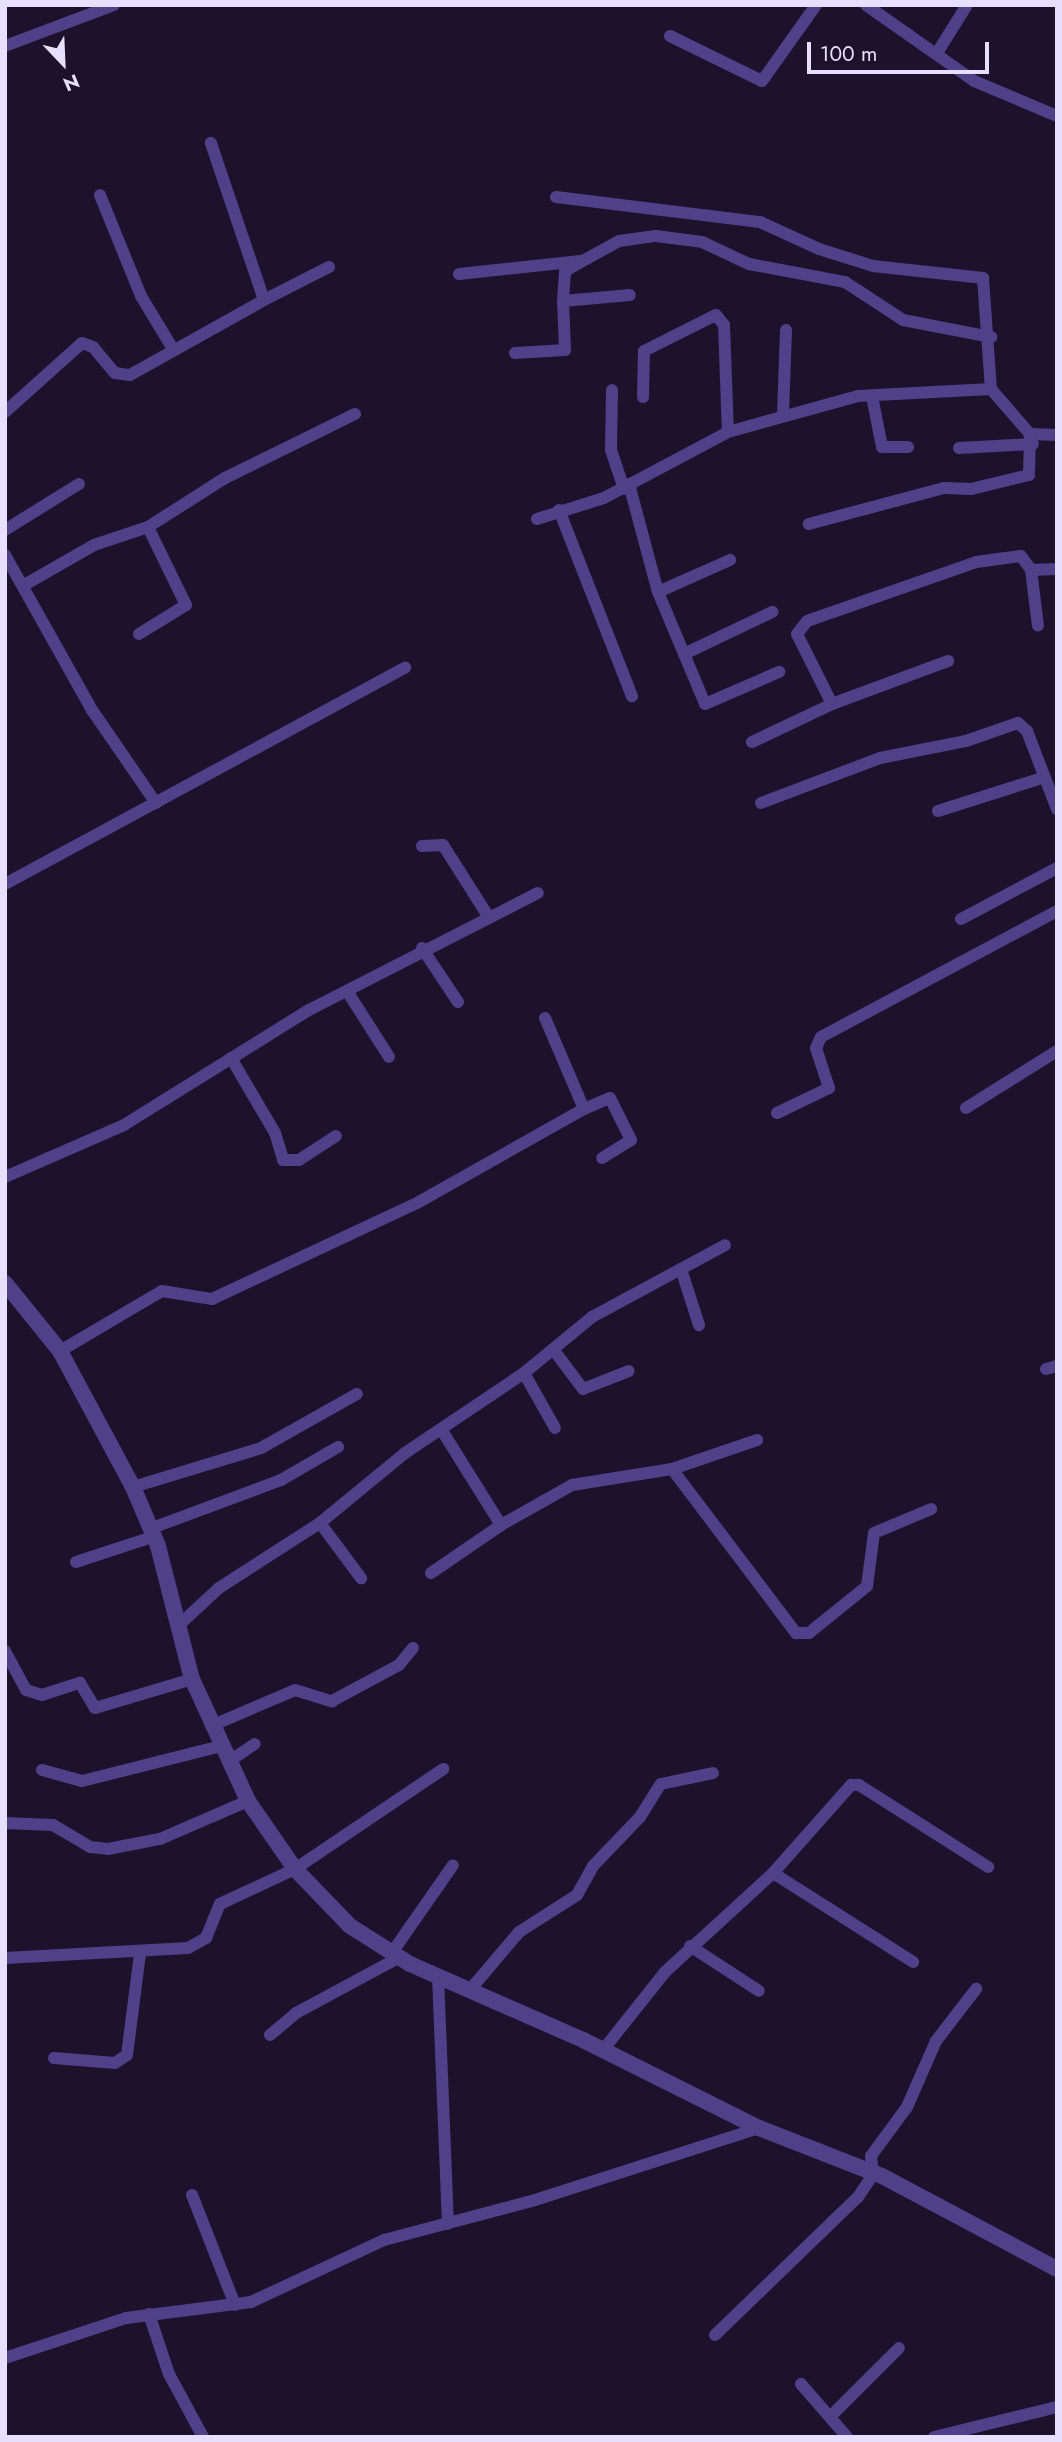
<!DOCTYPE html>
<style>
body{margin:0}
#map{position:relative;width:1062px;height:2442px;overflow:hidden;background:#1c122c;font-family:Jost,sans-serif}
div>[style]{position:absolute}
.minor>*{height:12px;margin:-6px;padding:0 6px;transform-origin:6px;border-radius:6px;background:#503f89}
.tertiary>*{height:16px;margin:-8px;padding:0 8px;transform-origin:8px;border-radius:8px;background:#503f89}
span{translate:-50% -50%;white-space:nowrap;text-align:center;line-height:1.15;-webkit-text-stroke:5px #1c122c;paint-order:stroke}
.frame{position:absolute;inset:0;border:7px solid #e8defe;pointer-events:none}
.north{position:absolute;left:28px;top:28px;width:70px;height:70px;-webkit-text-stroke:5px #1c122c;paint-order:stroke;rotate:157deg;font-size:19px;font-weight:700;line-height:28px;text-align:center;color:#e8defe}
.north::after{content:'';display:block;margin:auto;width:24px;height:32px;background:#e8defe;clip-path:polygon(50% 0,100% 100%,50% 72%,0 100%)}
.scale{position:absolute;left:807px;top:42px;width:182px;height:32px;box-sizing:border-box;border:4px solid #e8defe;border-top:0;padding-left:9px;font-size:21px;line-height:24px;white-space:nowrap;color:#e8defe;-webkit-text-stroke:5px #1c122c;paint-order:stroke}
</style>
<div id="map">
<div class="minor">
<div style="left:866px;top:5px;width:132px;rotate:35.1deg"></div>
<div style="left:974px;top:81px;width:90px;rotate:22.9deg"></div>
<div style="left:670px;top:36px;width:102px;rotate:26.1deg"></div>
<div style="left:762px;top:81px;width:93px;rotate:-54.6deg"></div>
<div style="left:5px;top:46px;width:116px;rotate:-20.6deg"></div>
<div style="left:937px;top:53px;width:57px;rotate:-58deg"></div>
<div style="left:100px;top:195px;width:109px;rotate:67.9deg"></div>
<div style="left:141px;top:296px;width:62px;rotate:58.9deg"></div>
<div style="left:556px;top:197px;width:206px;rotate:7deg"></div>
<div style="left:760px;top:222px;width:65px;rotate:24.6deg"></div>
<div style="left:819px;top:249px;width:57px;rotate:17.5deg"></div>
<div style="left:873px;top:266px;width:111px;rotate:6.2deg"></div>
<div style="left:983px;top:278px;width:111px;rotate:85.9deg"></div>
<div style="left:459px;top:274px;width:122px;rotate:-6.1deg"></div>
<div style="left:264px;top:300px;width:73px;rotate:-26.9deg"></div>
<div style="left:563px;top:301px;width:67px;rotate:-5.1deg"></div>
<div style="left:515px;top:353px;width:50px;rotate:-3.4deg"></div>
<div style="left:565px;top:350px;width:49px;rotate:-92.3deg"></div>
<div style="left:563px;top:301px;width:29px;rotate:-86deg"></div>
<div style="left:565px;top:272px;width:6px;rotate:-39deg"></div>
<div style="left:570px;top:268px;width:56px;rotate:-28.9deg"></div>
<div style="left:619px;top:241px;width:37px;rotate:-8deg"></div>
<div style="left:656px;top:236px;width:46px;rotate:7.4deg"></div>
<div style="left:702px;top:242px;width:52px;rotate:25.1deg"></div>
<div style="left:749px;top:264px;width:98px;rotate:10.6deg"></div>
<div style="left:845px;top:282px;width:69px;rotate:33.2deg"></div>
<div style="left:903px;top:320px;width:90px;rotate:10.9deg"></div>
<div style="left:612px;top:390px;width:60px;rotate:91deg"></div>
<div style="left:611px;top:450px;width:41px;rotate:71.6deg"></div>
<div style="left:872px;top:396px;width:52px;rotate:78.9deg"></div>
<div style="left:882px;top:447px;width:26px"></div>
<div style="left:643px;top:397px;width:46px;rotate:-88.8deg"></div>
<div style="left:644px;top:351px;width:80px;rotate:-26.6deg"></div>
<div style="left:716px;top:315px;width:13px;rotate:51deg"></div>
<div style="left:724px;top:325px;width:107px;rotate:87.9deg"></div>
<div style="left:5px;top:412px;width:103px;rotate:-41.9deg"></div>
<div style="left:82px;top:343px;width:12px;rotate:20deg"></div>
<div style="left:93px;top:347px;width:34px;rotate:50deg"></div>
<div style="left:115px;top:373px;width:15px;rotate:8deg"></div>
<div style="left:130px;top:375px;width:154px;rotate:-29.2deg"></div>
<div style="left:264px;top:300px;width:166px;rotate:-108.7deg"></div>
<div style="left:783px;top:413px;width:83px;rotate:-87.9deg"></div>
<div style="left:1030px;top:434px;width:27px;rotate:2deg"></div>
<div style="left:959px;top:448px;width:74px;rotate:-3.1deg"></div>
<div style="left:629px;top:484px;width:112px;rotate:75deg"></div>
<div style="left:658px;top:592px;width:79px;rotate:-24deg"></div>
<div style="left:559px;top:510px;width:200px;rotate:68.6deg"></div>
<div style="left:537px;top:519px;width:70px;rotate:-17.4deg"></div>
<div style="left:604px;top:498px;width:140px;rotate:-28deg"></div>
<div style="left:728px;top:432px;width:135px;rotate:-15.5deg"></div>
<div style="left:858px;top:396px;width:133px;rotate:-3deg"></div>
<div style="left:991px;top:389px;width:60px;rotate:49.1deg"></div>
<div style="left:1030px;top:434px;width:41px;rotate:91.4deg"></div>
<div style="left:1029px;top:475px;width:60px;rotate:166.4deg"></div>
<div style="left:971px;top:489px;width:27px;rotate:-178deg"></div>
<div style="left:944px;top:488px;width:140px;rotate:165.1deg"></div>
<div style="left:5px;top:530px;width:87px;rotate:-31.9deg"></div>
<div style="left:5px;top:555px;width:178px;rotate:60.7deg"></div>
<div style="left:92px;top:710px;width:113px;rotate:55.5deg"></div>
<div style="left:1031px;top:570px;width:56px;rotate:82.9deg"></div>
<div style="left:26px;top:584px;width:78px;rotate:-29.8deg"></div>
<div style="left:94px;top:545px;width:57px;rotate:-18.4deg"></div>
<div style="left:148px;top:527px;width:91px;rotate:-32.5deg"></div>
<div style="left:225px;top:478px;width:145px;rotate:-26.2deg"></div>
<div style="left:658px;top:592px;width:121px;rotate:67.2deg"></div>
<div style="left:705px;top:704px;width:81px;rotate:-23.4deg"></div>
<div style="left:139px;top:634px;width:55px;rotate:-31.7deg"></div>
<div style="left:186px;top:605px;width:87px;rotate:-116deg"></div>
<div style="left:684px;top:654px;width:98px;rotate:-25.5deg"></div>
<div style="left:832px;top:704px;width:124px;rotate:-20.3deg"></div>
<div style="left:752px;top:742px;width:89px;rotate:-25.4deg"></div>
<div style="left:832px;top:704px;width:78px;rotate:-116.6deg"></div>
<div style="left:797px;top:634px;width:16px;rotate:-52deg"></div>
<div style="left:807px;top:621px;width:179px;rotate:-19.2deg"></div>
<div style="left:976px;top:562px;width:45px;rotate:-7.6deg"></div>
<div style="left:1021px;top:556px;width:17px;rotate:54deg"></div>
<div style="left:1031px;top:570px;width:26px;rotate:-2deg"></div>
<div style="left:761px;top:803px;width:127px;rotate:-20.7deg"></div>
<div style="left:880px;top:758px;width:88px;rotate:-11.2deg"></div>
<div style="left:966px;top:741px;width:55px;rotate:-19.1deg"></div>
<div style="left:1018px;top:723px;width:12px;rotate:42deg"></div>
<div style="left:1027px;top:731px;width:84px;rotate:69deg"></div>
<div style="left:938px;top:811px;width:112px;rotate:-17.6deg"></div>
<div style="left:422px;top:846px;width:21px;rotate:-3deg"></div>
<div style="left:443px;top:845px;width:84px;rotate:57.6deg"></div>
<div style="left:5px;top:884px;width:455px;rotate:-28.4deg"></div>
<div style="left:961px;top:919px;width:109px;rotate:-28deg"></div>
<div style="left:422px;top:948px;width:65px;rotate:56.3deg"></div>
<div style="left:347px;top:991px;width:78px;rotate:57.5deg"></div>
<div style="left:231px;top:1058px;width:87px;rotate:59.6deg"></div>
<div style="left:275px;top:1133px;width:28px;rotate:73deg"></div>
<div style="left:283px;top:1160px;width:16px"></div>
<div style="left:299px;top:1160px;width:44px;rotate:-33deg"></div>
<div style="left:966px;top:1108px;width:107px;rotate:-32.1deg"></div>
<div style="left:584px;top:1109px;width:28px;rotate:-23deg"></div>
<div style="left:610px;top:1098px;width:47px;rotate:63.4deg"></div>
<div style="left:631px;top:1140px;width:34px;rotate:148deg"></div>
<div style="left:777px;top:1113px;width:58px;rotate:-25.7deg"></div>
<div style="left:829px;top:1088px;width:42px;rotate:-108deg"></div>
<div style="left:816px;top:1048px;width:12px;rotate:-66deg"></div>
<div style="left:821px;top:1037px;width:268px;rotate:-28.1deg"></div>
<div style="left:5px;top:1177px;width:130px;rotate:-23.6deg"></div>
<div style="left:124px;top:1125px;width:218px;rotate:-31.9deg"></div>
<div style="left:309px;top:1010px;width:257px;rotate:-27.1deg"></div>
<div style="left:681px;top:1269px;width:59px;rotate:72.2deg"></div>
<div style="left:553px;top:1349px;width:50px;rotate:53.1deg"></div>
<div style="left:583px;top:1389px;width:49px;rotate:-21.4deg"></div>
<div style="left:60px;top:1351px;width:118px;rotate:-30.5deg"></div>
<div style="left:162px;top:1291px;width:51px;rotate:9.1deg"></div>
<div style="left:212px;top:1299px;width:226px;rotate:-25.1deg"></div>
<div style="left:417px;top:1203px;width:192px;rotate:-29.4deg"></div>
<div style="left:584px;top:1109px;width:99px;rotate:-113.2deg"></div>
<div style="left:1046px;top:1369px;width:11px;rotate:-15deg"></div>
<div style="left:524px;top:1373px;width:63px;rotate:60.6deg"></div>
<div style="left:441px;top:1429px;width:113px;rotate:58deg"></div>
<div style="left:501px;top:1525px;width:81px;rotate:-29.4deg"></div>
<div style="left:572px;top:1485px;width:101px;rotate:-9.1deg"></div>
<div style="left:672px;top:1469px;width:206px;rotate:52.9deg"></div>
<div style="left:796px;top:1633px;width:13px"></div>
<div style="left:809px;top:1633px;width:75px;rotate:-39deg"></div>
<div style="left:867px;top:1586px;width:53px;rotate:-82.5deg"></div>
<div style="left:874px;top:1533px;width:62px;rotate:-22.8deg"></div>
<div style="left:672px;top:1469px;width:90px;rotate:-18.8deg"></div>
<div style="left:133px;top:1487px;width:134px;rotate:-16.9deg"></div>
<div style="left:261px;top:1448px;width:110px;rotate:-29.4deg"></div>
<div style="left:320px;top:1523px;width:69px;rotate:53.3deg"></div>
<div style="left:152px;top:1528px;width:138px;rotate:-20.4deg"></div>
<div style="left:281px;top:1480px;width:66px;rotate:-30.1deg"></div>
<div style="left:76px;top:1562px;width:83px;rotate:-18.2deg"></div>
<div style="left:431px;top:1573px;width:85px;rotate:-34.4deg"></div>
<div style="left:178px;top:1626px;width:56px;rotate:-42.8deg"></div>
<div style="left:219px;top:1588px;width:120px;rotate:-32.8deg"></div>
<div style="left:320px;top:1523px;width:110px;rotate:-39.5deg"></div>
<div style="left:405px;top:1453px;width:143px;rotate:-33.9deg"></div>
<div style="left:524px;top:1373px;width:88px;rotate:-39.5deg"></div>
<div style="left:592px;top:1317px;width:151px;rotate:-28.4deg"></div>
<div style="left:5px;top:1651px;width:44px;rotate:61.7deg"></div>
<div style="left:26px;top:1690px;width:17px;rotate:17deg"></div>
<div style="left:42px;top:1695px;width:40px;rotate:-18deg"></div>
<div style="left:80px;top:1683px;width:29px;rotate:59deg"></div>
<div style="left:95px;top:1708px;width:101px;rotate:-16.6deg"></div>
<div style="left:211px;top:1726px;width:91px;rotate:-23.2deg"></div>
<div style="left:295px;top:1690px;width:39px;rotate:17deg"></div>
<div style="left:332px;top:1701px;width:76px;rotate:-28.2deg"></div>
<div style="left:399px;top:1665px;width:22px;rotate:-51deg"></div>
<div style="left:228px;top:1762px;width:32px;rotate:-34deg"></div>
<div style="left:42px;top:1770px;width:41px;rotate:15.4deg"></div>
<div style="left:82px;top:1781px;width:143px;rotate:-14.1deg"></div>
<div style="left:5px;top:1823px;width:48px;rotate:2.4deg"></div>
<div style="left:53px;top:1825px;width:43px;rotate:30.7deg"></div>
<div style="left:90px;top:1847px;width:18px;rotate:6deg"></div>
<div style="left:108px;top:1849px;width:53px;rotate:-10.9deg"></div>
<div style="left:160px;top:1839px;width:96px;rotate:-23.4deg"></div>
<div style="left:773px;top:1873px;width:166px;rotate:32.4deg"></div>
<div style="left:690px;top:1946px;width:82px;rotate:33.1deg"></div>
<div style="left:391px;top:1954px;width:108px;rotate:-55.1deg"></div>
<div style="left:5px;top:1958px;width:183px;rotate:-3.1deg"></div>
<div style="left:188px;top:1948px;width:21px;rotate:-29deg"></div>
<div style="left:206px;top:1938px;width:37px;rotate:-68deg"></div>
<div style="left:220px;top:1904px;width:83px;rotate:-25deg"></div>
<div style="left:295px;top:1869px;width:179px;rotate:-34deg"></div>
<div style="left:438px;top:1976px;width:248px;rotate:87.7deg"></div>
<div style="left:469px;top:1991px;width:77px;rotate:-49.7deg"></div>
<div style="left:519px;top:1932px;width:69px;rotate:-32.5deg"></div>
<div style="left:577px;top:1895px;width:33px;rotate:-61deg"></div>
<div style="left:593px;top:1866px;width:68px;rotate:-46.2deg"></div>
<div style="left:640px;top:1817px;width:39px;rotate:-58deg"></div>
<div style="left:661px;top:1784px;width:53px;rotate:-11.9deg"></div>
<div style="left:270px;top:2035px;width:34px;rotate:-40deg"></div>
<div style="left:296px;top:2013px;width:116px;rotate:-28.3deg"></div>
<div style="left:603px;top:2050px;width:100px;rotate:-51.5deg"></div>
<div style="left:665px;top:1972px;width:147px;rotate:-42.5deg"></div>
<div style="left:773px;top:1873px;width:118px;rotate:-48.4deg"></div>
<div style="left:851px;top:1785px;width:8px"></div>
<div style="left:859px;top:1785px;width:153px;rotate:32.4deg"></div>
<div style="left:54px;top:2058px;width:61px;rotate:4.7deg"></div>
<div style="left:115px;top:2063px;width:14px;rotate:-34deg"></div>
<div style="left:127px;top:2055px;width:103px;rotate:-82.7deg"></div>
<div style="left:192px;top:2195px;width:118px;rotate:68.6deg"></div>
<div style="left:149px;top:2314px;width:63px;rotate:71.6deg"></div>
<div style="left:169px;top:2374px;width:72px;rotate:61.6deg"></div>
<div style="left:715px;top:2335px;width:199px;rotate:-44deg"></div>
<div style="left:858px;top:2197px;width:27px;rotate:-56deg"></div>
<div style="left:873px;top:2175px;width:19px;rotate:-96deg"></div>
<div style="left:871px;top:2156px;width:61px;rotate:-53.7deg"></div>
<div style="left:907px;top:2107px;width:72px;rotate:-66.3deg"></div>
<div style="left:936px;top:2041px;width:66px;rotate:-52.4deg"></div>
<div style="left:5px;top:2358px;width:127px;rotate:-18.3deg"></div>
<div style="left:126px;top:2318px;width:126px;rotate:-7.3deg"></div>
<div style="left:251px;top:2302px;width:147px;rotate:-25deg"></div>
<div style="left:384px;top:2240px;width:156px;rotate:-14.8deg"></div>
<div style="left:535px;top:2200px;width:235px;rotate:-17.8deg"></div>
<div style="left:801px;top:2384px;width:70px;rotate:49deg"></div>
<div style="left:831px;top:2416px;width:96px;rotate:-45deg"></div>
<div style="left:934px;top:2437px;width:127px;rotate:-13.7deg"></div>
</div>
<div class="tertiary">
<div style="left:5px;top:1283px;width:87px;rotate:51deg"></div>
<div style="left:60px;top:1351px;width:154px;rotate:61.8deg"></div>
<div style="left:133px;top:1487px;width:64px;rotate:67deg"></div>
<div style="left:158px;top:1546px;width:137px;rotate:75.7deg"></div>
<div style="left:192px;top:1679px;width:134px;rotate:65.3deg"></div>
<div style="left:248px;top:1801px;width:83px;rotate:55.3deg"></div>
<div style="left:295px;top:1869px;width:79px;rotate:46deg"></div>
<div style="left:350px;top:1926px;width:71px;rotate:32.3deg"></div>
<div style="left:410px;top:1964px;width:189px;rotate:23.7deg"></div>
<div style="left:583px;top:2040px;width:197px;rotate:26.6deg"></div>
<div style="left:759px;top:2128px;width:132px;rotate:21.3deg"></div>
<div style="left:882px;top:2176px;width:198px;rotate:28deg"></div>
</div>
<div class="frame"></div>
<div class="north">N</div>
<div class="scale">100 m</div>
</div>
